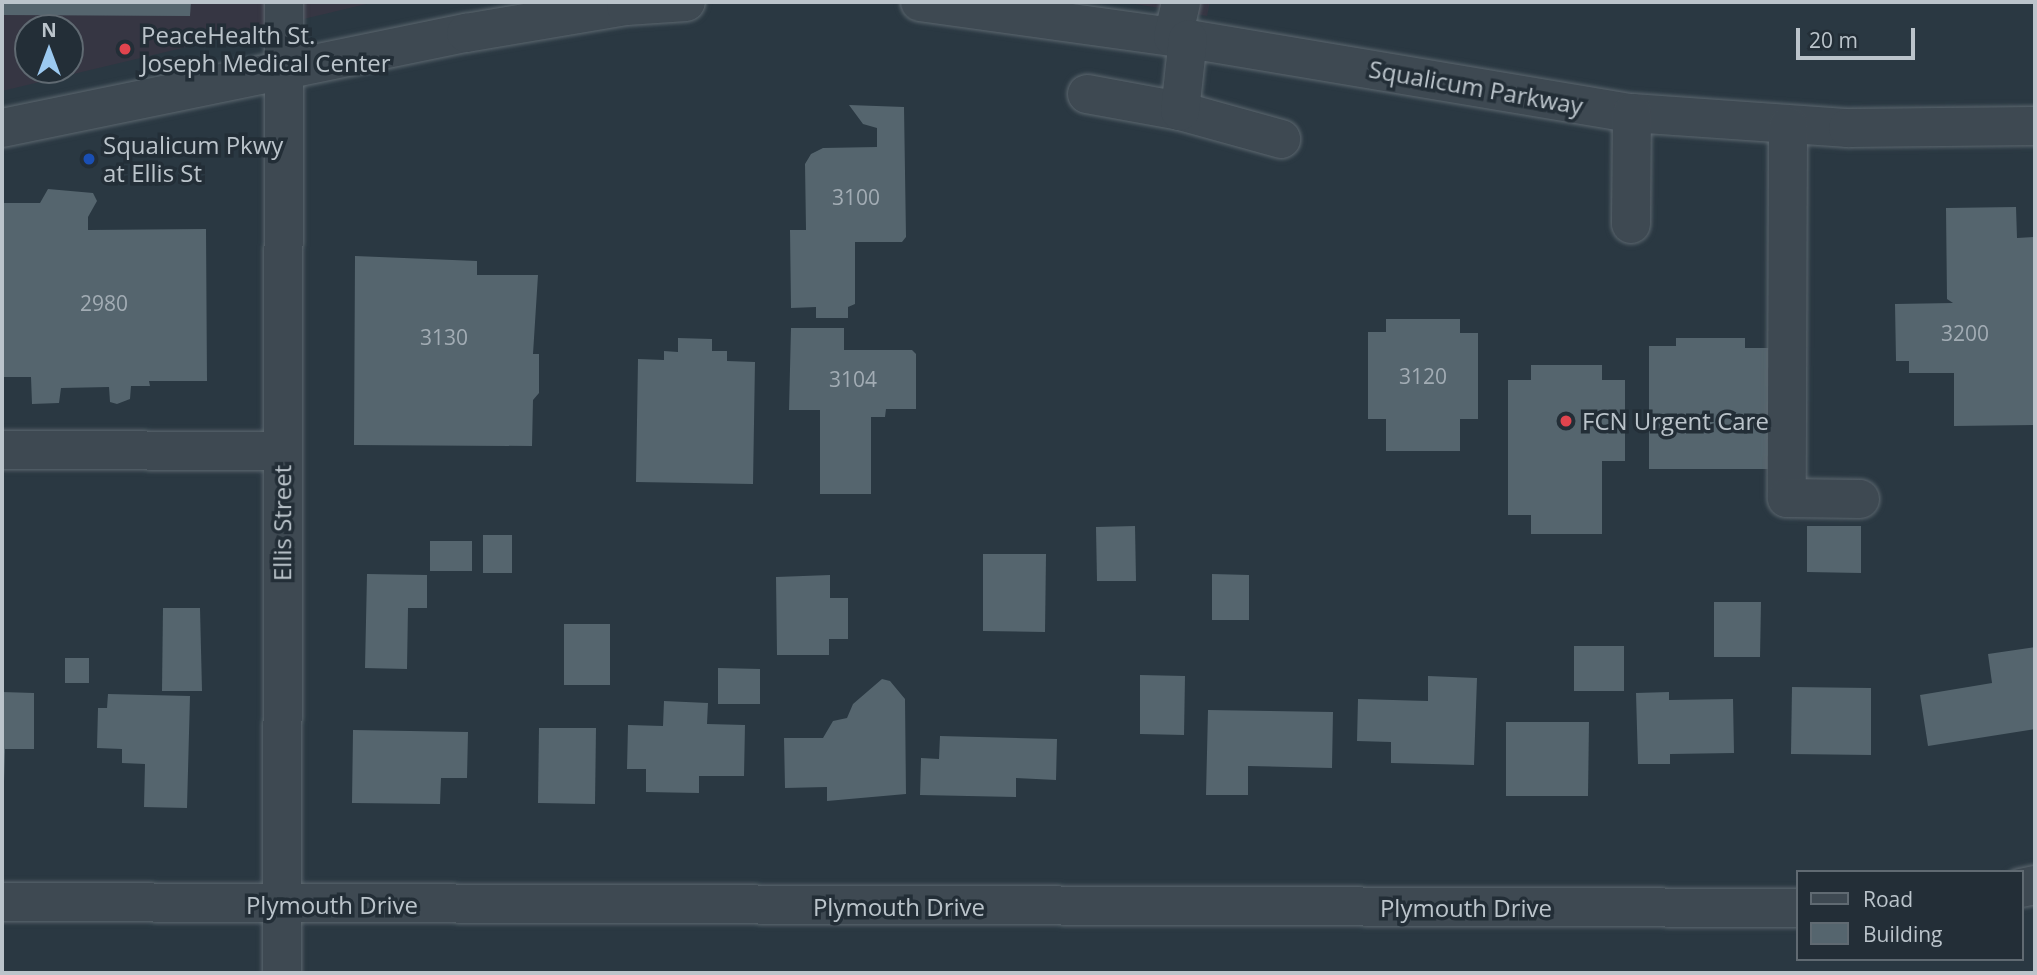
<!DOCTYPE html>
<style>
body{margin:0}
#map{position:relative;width:2037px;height:975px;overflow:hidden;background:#2a3842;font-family:"Open Sans",sans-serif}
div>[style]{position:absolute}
.medical>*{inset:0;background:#363643}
.building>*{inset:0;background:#55656e}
.roads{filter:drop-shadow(0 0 2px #5c676f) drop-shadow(0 0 2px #5c676f)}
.minor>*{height:38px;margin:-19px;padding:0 19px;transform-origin:19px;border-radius:19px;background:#3e4952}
.dots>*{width:19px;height:19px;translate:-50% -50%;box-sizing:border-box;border:4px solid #232e37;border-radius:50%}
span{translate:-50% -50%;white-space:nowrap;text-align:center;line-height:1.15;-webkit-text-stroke:7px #232e37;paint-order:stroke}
.number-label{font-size:21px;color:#a2acb4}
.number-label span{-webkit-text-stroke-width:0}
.poi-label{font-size:24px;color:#bbc4cb}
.left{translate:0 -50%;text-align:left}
.street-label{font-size:24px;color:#bbc4cb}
.frame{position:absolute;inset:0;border:4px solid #bbc4cb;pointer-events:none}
.legend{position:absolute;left:1796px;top:870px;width:228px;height:91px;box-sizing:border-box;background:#232e37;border:2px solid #606a72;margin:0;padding:9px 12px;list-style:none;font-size:21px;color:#bbc4cb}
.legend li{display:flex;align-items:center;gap:14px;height:35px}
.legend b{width:35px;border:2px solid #606a72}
.north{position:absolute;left:14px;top:14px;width:70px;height:70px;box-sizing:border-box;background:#232e37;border:2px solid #606a72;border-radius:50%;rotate:0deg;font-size:19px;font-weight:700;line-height:28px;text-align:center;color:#bbc4cb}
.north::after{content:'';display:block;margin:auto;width:24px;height:32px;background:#9cc9f0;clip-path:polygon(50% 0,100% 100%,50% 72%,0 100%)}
.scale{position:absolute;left:1796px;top:28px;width:119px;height:32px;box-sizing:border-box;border:4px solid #bbc4cb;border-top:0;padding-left:9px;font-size:21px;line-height:24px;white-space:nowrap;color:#bbc4cb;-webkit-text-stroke:5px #232e37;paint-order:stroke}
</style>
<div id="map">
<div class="medical">
<div style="clip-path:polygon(evenodd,2px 2px,375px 2px,2px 91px,2px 2px,28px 28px,70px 28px,70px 70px,28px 70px,28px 28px)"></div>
<div style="clip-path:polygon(1123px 2px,1210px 2px,1207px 16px)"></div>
</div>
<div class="building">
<div style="clip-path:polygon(2px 2px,191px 2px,190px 16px,2px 15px)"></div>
<div style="clip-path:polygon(849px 105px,904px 107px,906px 237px,902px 242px,855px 242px,855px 304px,848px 307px,848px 318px,816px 318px,816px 307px,791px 308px,790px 230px,806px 230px,805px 164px,811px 154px,823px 148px,877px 147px,877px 128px,863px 124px)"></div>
<div style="clip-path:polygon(48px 189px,93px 193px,97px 201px,88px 217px,88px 230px,206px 229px,207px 381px,149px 381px,150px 386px,131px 386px,130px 399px,117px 404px,110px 402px,109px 387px,61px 388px,59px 403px,32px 404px,31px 377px,2px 377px,2px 203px,40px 203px)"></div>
<div style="clip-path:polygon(2016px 207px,2017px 238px,2035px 237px,2035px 425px,1954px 426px,1954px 373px,1909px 373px,1909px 361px,1896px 361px,1895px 304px,1953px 303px,1947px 299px,1946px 208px)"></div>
<div style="clip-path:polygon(355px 256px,477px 261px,477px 275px,538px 275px,533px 354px,539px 354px,539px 393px,533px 400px,532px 446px,354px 445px)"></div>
<div style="clip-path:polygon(1386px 319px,1460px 319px,1460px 333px,1478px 333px,1478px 419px,1460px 419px,1460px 451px,1386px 451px,1386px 419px,1368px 419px,1368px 332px,1386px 332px)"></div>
<div style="clip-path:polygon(791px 328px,844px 328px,844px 350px,912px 350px,916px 354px,916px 409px,886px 409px,885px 417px,871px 417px,871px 494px,820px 494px,820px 410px,789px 410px)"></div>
<div style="clip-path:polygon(678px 338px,712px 339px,712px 351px,727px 351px,727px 361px,755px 362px,753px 484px,636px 482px,638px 359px,664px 360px,664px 351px,678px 352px)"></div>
<div style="clip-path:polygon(1676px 338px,1745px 338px,1745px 348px,1771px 348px,1771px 469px,1649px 469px,1649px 346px,1676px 346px)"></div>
<div style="clip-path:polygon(1531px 365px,1602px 365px,1602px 380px,1625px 380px,1625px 461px,1602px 461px,1602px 534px,1531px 534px,1531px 515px,1508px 515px,1508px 380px,1531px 380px)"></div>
<div style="clip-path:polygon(1135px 526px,1136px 581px,1097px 581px,1096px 527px)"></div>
<div style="clip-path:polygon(1807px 526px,1861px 526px,1861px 573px,1807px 572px)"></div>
<div style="clip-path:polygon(483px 535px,512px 535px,512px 573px,483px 573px)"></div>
<div style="clip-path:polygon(430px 541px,472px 541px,472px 571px,430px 571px)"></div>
<div style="clip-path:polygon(983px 554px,1046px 554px,1045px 632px,983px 631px)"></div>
<div style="clip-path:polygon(367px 574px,427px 575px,427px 608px,408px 608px,407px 669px,365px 668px)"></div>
<div style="clip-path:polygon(1212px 574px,1249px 575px,1249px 620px,1212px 620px)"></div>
<div style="clip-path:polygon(830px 575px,830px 598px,848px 598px,848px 639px,829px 639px,829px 655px,777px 655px,776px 577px)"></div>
<div style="clip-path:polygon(1714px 602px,1761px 602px,1760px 657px,1714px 657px)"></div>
<div style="clip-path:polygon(163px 608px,200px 608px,202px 691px,162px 691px)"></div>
<div style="clip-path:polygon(564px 624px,610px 624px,610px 685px,564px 685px)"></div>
<div style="clip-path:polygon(1574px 646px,1624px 646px,1624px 691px,1574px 691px)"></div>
<div style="clip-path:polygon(2035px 647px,2035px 729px,1928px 746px,1920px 695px,1992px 683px,1988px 654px)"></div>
<div style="clip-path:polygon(65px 658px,89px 658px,89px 683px,65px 683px)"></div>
<div style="clip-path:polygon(718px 668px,760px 669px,760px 704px,718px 704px)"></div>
<div style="clip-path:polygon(1140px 675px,1185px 676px,1184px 735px,1140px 734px)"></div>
<div style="clip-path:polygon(1428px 676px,1477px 678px,1474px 765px,1391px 763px,1391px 742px,1357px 741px,1358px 699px,1428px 701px)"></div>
<div style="clip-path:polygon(882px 679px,890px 681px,905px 699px,906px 794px,827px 801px,827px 787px,785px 788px,784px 738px,823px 738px,833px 721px,847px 718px,853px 704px)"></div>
<div style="clip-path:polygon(1792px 687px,1871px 688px,1871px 755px,1791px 754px)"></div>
<div style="clip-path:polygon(2px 692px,34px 693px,34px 749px,5px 749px,5px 782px)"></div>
<div style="clip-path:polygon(1669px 692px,1669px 700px,1733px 699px,1734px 753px,1670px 754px,1670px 764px,1638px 764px,1636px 693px)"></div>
<div style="clip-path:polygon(108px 694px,190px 696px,187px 808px,144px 807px,145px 764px,122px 763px,122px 749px,97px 748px,98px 708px,107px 708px)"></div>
<div style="clip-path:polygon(664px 701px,708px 703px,707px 724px,745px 725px,744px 776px,699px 776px,699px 793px,646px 792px,646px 769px,627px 769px,628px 725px,663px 726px)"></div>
<div style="clip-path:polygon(1208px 710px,1333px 712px,1332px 768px,1248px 766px,1248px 795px,1206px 795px)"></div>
<div style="clip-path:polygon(1506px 722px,1589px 722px,1588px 796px,1506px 796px)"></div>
<div style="clip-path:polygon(539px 728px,596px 728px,595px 804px,538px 803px)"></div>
<div style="clip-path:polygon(353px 730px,468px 732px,467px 778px,441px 778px,440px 804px,352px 803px)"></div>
<div style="clip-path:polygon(940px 736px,1057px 739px,1056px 780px,1016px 778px,1016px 797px,920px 795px,921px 758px,939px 759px)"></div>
</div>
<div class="roads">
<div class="minor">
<div style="left:920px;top:2px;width:271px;rotate:7.9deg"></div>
<div style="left:1188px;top:39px;width:450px;rotate:9.5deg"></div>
<div style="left:1632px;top:113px;width:217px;rotate:4deg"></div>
<div style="left:1848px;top:128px;width:187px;rotate:-0.6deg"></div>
<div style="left:1173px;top:37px;width:36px;rotate:-77deg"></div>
<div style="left:1087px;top:94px;width:95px;rotate:10.4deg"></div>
<div style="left:1180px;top:111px;width:105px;rotate:15.5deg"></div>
<div style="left:1180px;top:111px;width:72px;rotate:-83.7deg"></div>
<div style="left:1788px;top:126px;width:372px;rotate:90.2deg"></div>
<div style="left:1787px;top:498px;width:73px;rotate:0.8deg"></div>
<div style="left:2px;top:128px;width:474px;rotate:-11.6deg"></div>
<div style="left:466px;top:33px;width:162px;rotate:-9.6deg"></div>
<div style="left:626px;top:6px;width:60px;rotate:-3.8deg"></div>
<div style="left:1631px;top:224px;width:111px;rotate:-89.5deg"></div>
<div style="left:2px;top:450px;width:281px;rotate:0.2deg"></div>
<div style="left:2021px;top:888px;width:14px;rotate:-12deg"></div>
<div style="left:2px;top:902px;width:1795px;rotate:0.19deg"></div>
<div style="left:282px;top:973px;width:971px;rotate:-89.88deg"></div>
</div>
</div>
<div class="dots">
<div style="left:125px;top:49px;background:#e0444e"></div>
<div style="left:89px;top:159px;background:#1a4fb4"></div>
<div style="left:1566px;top:421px;background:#e0444e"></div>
</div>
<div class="number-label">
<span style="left:856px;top:197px">3100</span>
<span style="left:104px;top:303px">2980</span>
<span style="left:1965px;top:333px">3200</span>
<span style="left:444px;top:337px">3130</span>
<span style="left:1423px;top:376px">3120</span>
<span style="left:853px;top:379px">3104</span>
</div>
<div class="poi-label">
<span class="left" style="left:141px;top:49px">PeaceHealth St.<br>Joseph Medical Center</span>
<span class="left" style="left:103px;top:159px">Squalicum Pkwy<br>at Ellis St</span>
<span class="left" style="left:1582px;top:421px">FCN Urgent Care</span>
</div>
<div class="street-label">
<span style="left:1476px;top:87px;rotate:10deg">Squalicum Parkway</span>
<span style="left:282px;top:523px;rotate:-90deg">Ellis Street</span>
<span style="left:332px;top:905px">Plymouth Drive</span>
<span style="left:899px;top:907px">Plymouth Drive</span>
<span style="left:1466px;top:908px">Plymouth Drive</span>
</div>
<div class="frame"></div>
<ul class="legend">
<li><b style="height:9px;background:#3e4952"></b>Road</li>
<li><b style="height:19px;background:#55656e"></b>Building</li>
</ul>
<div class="north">N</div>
<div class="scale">20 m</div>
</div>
